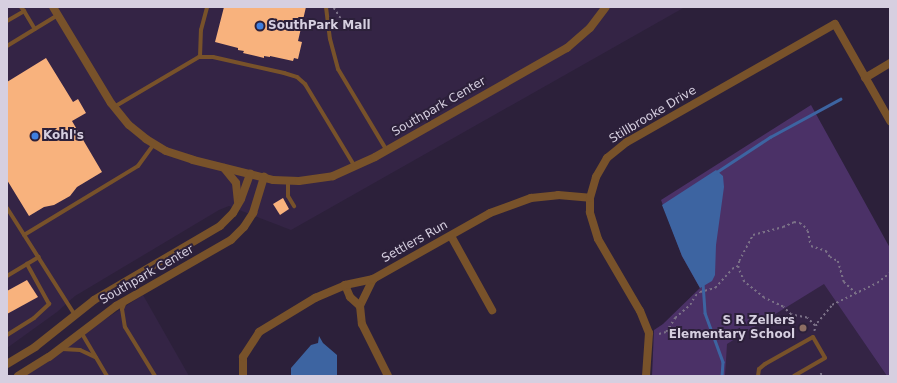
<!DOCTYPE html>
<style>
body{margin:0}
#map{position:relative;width:897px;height:383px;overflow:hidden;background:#2c203a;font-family:"DejaVu Sans",sans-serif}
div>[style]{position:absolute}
.built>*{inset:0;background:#342445}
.green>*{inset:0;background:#4b3167}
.water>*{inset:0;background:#3d64a1}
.stream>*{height:2.5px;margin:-1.25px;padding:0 1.25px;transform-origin:1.25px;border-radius:1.25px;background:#3d64a1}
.building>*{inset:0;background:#f8b27d}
.path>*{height:1.5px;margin-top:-0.75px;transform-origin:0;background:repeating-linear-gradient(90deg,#7b7187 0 2px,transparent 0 5px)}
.lane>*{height:4px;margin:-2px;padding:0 2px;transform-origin:2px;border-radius:2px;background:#78522a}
.street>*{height:8px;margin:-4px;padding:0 4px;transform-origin:4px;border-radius:4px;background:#78522a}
.dots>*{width:11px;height:11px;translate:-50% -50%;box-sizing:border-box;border:2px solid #2c203a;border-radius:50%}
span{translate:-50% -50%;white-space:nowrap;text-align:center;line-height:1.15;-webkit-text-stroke:4px #2c203a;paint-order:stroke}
.poi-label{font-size:12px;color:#d6cfe0;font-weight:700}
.left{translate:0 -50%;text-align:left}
.right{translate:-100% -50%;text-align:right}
.street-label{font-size:12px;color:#d6cfe0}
.frame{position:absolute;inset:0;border:8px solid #d6cfe0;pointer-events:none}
</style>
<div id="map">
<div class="built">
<div style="clip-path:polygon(7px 7px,685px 7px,291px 230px,229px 206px,219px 210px,75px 296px,57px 312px,7px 348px)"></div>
<div style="clip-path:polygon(824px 283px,887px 376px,725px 376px,726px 344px)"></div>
<div style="clip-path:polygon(143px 295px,189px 376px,25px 376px,96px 325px)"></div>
</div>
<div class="green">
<div style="clip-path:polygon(811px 105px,890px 248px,890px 376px,887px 376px,824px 284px,727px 344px,725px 376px,652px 376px,654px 330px,663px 324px,700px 288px,682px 256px,661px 200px)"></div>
</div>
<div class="water">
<div style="clip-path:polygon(716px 170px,723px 176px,724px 187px,716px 245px,715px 275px,712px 281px,700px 288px,682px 256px,662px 205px)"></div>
<div style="clip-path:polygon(319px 336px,323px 343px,337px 355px,337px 376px,291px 376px,291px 368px,311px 345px,318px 343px)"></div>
</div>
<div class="stream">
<div style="left:715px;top:173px;width:66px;rotate:-33.2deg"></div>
<div style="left:770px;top:137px;width:80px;rotate:-28.5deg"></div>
<div style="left:703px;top:283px;width:30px;rotate:86deg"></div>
<div style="left:705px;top:313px;width:52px;rotate:69.8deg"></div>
<div style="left:723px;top:362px;width:14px;rotate:94deg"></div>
</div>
<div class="building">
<div style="clip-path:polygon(224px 7px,306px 7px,298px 41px,302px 42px,298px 59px,294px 58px,293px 61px,270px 56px,270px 57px,264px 56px,264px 58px,243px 53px,244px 51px,238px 50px,238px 48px,215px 42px)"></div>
<div style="clip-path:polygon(46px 58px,73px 102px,78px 99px,86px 113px,72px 121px,102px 172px,77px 187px,70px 196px,54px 205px,44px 207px,29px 216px,7px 180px,7px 82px)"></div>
<div style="clip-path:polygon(283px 198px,289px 209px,280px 215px,273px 204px)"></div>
<div style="clip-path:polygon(27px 280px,38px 297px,7px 314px,7px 291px)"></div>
</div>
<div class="path">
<div style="left:334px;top:8px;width:24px;rotate:57deg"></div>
<div style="left:815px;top:326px;width:11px;rotate:-135deg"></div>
<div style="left:807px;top:318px;width:16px;rotate:-169deg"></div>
<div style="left:791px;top:315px;width:11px;rotate:-135deg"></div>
<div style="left:783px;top:307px;width:21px;rotate:-155deg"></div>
<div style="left:764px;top:298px;width:26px;rotate:-141deg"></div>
<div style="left:744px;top:282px;width:15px;rotate:-113deg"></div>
<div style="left:738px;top:268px;width:7px;rotate:-82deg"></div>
<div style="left:739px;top:261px;width:30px;rotate:-62deg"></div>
<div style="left:753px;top:235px;width:31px;rotate:-15deg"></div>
<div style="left:783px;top:227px;width:12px;rotate:-24deg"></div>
<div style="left:794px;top:222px;width:6px;rotate:9deg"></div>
<div style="left:800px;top:223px;width:5px;rotate:37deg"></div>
<div style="left:804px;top:226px;width:6px;rotate:51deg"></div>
<div style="left:808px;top:231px;width:15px;rotate:79deg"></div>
<div style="left:811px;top:246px;width:16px;rotate:18deg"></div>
<div style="left:826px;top:251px;width:7px;rotate:56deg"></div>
<div style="left:830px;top:257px;width:9px;rotate:27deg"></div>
<div style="left:838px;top:261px;width:22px;rotate:74deg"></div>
<div style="left:844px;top:282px;width:16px;rotate:43deg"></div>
<div style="left:814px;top:331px;width:9px;rotate:-69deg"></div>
<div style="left:817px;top:323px;width:23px;rotate:-50deg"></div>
<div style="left:832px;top:305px;width:50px;rotate:-26.1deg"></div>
<div style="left:877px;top:283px;width:16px;rotate:-38deg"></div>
<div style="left:659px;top:334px;width:7px;rotate:-16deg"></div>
<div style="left:666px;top:332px;width:17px;rotate:-57deg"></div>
<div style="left:675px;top:318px;width:20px;rotate:-41deg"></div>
<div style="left:690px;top:305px;width:10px;rotate:-61deg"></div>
<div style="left:695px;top:296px;width:6px;rotate:-39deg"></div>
<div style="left:700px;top:292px;width:16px;rotate:-15deg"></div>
<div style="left:715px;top:288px;width:25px;rotate:-48deg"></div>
<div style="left:732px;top:269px;width:7px;rotate:-27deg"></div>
<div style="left:821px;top:373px;width:3px;rotate:72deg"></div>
</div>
<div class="lane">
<div style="left:326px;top:7px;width:32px;rotate:83deg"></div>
<div style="left:330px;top:39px;width:31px;rotate:75deg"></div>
<div style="left:338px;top:69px;width:96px;rotate:59.1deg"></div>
<div style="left:24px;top:11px;width:21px;rotate:59deg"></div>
<div style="left:7px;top:21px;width:20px;rotate:-30deg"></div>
<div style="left:24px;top:11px;width:5px;rotate:-127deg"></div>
<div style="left:7px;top:46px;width:60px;rotate:-31.3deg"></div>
<div style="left:200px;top:57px;width:27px;rotate:-88deg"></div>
<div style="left:201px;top:30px;width:24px;rotate:-75deg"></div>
<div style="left:114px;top:107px;width:99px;rotate:-30.5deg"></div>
<div style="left:199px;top:57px;width:14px"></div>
<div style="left:213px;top:57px;width:73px;rotate:12.7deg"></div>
<div style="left:284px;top:73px;width:14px;rotate:17deg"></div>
<div style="left:297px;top:77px;width:11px;rotate:41deg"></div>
<div style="left:305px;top:84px;width:97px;rotate:58.9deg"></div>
<div style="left:288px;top:181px;width:15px;rotate:90deg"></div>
<div style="left:288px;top:196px;width:12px;rotate:59deg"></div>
<div style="left:7px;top:208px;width:127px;rotate:57.6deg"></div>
<div style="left:24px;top:235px;width:133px;rotate:-31.2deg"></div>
<div style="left:138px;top:166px;width:27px;rotate:-54deg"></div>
<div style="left:7px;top:276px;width:37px;rotate:-31deg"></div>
<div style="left:125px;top:302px;width:8px;rotate:113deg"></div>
<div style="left:122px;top:309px;width:18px;rotate:81deg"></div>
<div style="left:125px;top:327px;width:57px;rotate:58.5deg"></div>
<div style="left:81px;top:332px;width:51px;rotate:59.4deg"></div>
<div style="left:7px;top:335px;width:32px;rotate:-32deg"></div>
<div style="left:34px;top:318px;width:21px;rotate:-43deg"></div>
<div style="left:49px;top:304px;width:46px;rotate:-118.8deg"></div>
<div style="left:62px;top:349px;width:18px;rotate:3deg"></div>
<div style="left:80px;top:350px;width:17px;rotate:25deg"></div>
<div style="left:758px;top:376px;width:7px;rotate:-82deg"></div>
<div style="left:759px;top:369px;width:8px;rotate:-40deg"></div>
<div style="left:765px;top:364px;width:55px;rotate:-29.4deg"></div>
<div style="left:813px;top:337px;width:24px;rotate:60deg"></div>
<div style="left:825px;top:358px;width:36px;rotate:150deg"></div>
</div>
<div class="street">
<div style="left:53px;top:7px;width:112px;rotate:58.9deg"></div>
<div style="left:111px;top:103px;width:28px;rotate:51deg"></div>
<div style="left:129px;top:125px;width:22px;rotate:39deg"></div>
<div style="left:146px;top:139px;width:23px;rotate:31deg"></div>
<div style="left:166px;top:151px;width:28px;rotate:18deg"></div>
<div style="left:193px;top:160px;width:82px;rotate:14deg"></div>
<div style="left:273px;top:180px;width:26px;rotate:2deg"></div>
<div style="left:299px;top:181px;width:34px;rotate:-8deg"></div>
<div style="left:333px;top:176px;width:46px;rotate:-24.3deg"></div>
<div style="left:375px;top:157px;width:221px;rotate:-29.6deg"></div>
<div style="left:567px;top:48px;width:30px;rotate:-41deg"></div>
<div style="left:590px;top:28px;width:26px;rotate:-53deg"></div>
<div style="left:865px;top:78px;width:29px;rotate:-31deg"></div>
<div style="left:224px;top:168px;width:19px;rotate:51deg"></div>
<div style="left:236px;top:183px;width:19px;rotate:84deg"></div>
<div style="left:451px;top:236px;width:85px;rotate:61deg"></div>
<div style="left:373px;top:279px;width:30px;rotate:116deg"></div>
<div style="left:360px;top:306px;width:18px;rotate:84deg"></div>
<div style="left:362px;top:324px;width:58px;rotate:63.4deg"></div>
<div style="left:345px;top:285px;width:13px;rotate:67deg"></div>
<div style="left:350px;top:297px;width:13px;rotate:42deg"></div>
<div style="left:7px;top:364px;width:33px;rotate:-31deg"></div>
<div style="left:35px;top:347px;width:75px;rotate:-38.5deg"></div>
<div style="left:94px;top:300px;width:146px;rotate:-30.4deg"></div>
<div style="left:220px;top:226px;width:18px;rotate:-45deg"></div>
<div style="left:233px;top:213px;width:16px;rotate:-60deg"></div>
<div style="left:241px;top:199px;width:27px;rotate:-70deg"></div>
<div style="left:18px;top:376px;width:36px;rotate:-32deg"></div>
<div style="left:49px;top:357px;width:84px;rotate:-37.3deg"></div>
<div style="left:116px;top:306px;width:133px;rotate:-29.9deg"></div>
<div style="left:231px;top:240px;width:18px;rotate:-45deg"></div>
<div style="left:244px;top:227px;width:17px;rotate:-57deg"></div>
<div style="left:253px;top:213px;width:38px;rotate:-73deg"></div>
<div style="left:243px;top:376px;width:19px;rotate:-90deg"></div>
<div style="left:243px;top:357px;width:30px;rotate:-57deg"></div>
<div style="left:259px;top:332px;width:66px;rotate:-31.3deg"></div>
<div style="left:315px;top:298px;width:33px;rotate:-23deg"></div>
<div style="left:345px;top:285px;width:29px;rotate:-12deg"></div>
<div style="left:373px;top:279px;width:134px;rotate:-29.4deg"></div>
<div style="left:490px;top:213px;width:44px;rotate:-20.1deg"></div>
<div style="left:531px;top:198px;width:27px;rotate:-6deg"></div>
<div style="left:558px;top:195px;width:32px;rotate:5deg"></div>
<div style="left:646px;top:376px;width:43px;rotate:-86deg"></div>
<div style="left:649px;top:333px;width:24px;rotate:-112deg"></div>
<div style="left:640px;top:311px;width:83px;rotate:-120.3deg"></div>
<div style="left:598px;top:239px;width:28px;rotate:-107deg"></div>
<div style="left:590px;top:212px;width:14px;rotate:-90deg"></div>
<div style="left:590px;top:198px;width:22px;rotate:-74deg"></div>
<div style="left:596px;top:177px;width:22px;rotate:-60deg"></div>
<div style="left:607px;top:158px;width:26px;rotate:-39deg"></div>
<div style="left:627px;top:142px;width:239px;rotate:-29.6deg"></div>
<div style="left:835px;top:24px;width:112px;rotate:60.4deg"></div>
</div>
<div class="dots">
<div style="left:260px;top:26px;background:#3f7fe0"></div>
<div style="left:35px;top:136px;background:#3f7fe0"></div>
<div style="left:803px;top:328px;background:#8d6e63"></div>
</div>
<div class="poi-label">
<span class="left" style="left:268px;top:26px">SouthPark Mall</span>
<span class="left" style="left:43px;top:136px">Kohl's</span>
<span class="right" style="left:795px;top:328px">S R Zellers<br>Elementary School</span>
</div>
<div class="street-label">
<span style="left:439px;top:107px;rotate:-30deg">Southpark Center</span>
<span style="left:653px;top:115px;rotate:-31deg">Stillbrooke Drive</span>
<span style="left:415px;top:242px;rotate:-29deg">Settlers Run</span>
<span style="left:147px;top:275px;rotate:-30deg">Southpark Center</span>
</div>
<div class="frame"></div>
</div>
